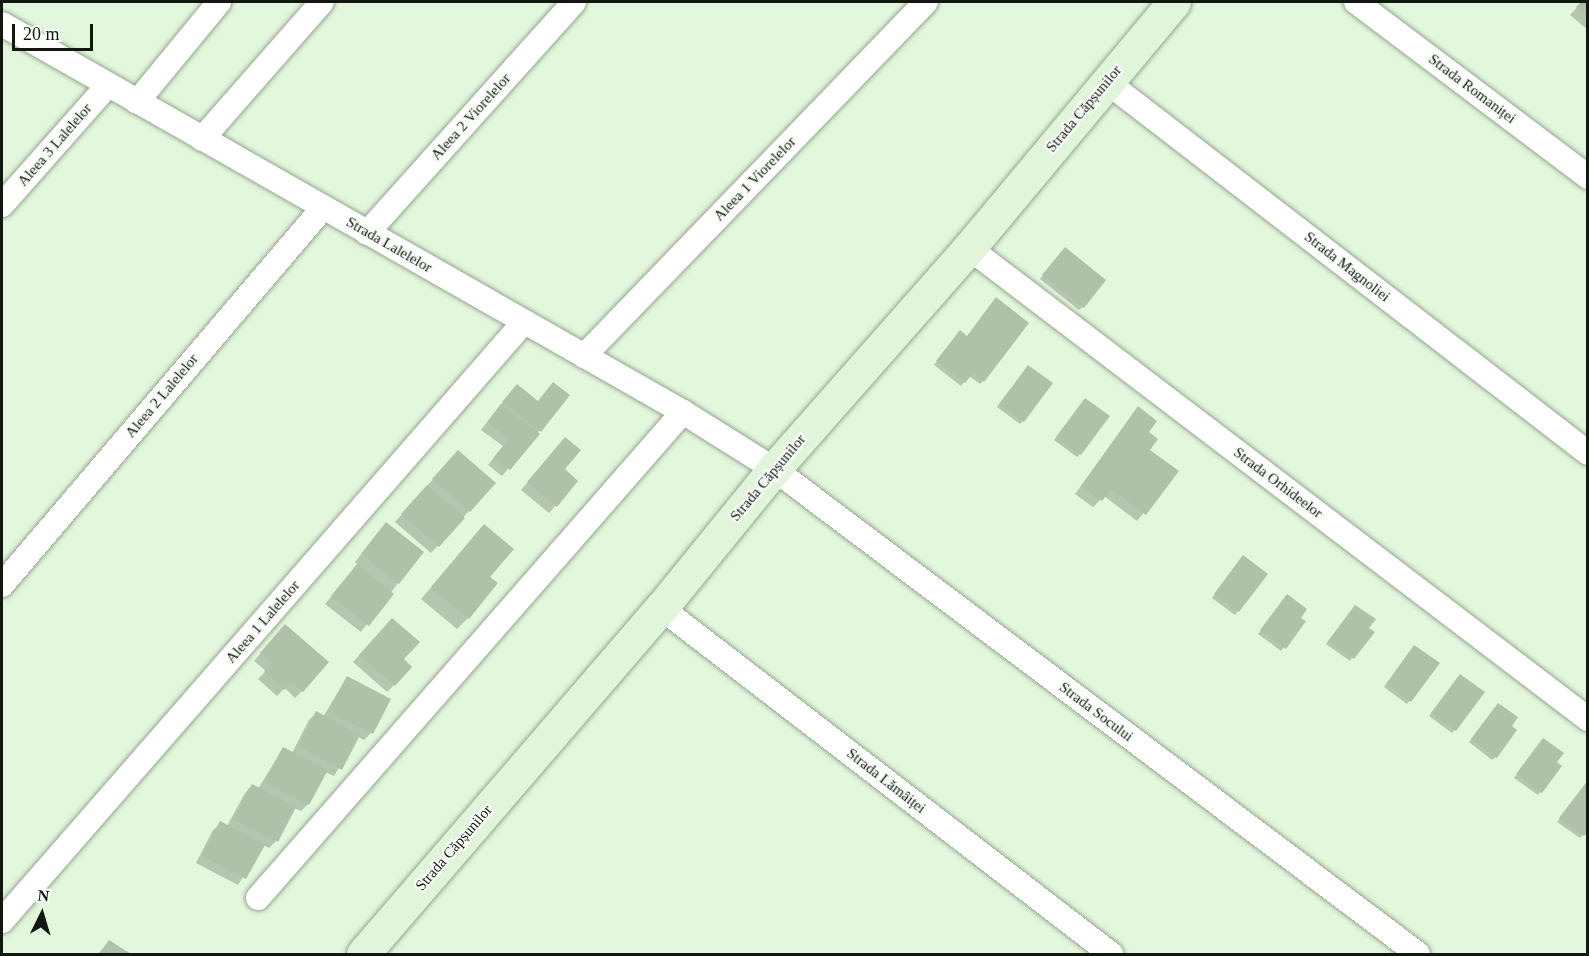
<!DOCTYPE html>
<meta charset="utf-8">
<style>
body{margin:0}
#map{position:relative;width:1589px;height:956px;overflow:hidden;background:#e2f7dc;font-family:"Times New Roman",serif}
div>[style]{position:absolute}
.shadow>*{inset:0;background:#0003}
.building>*{inset:0;background:#afc2a9}
.roads{filter:drop-shadow(0 0 2px #93a78e) drop-shadow(0 0 2px #93a78e)}
.street>*{height:24px;margin:-12px;padding:0 12px;transform-origin:12px;border-radius:12px;background:#fff}
.secondary>*{height:33px;margin:-16.5px;padding:0 16.5px;transform-origin:16.5px;border-radius:16.5px;background:#e0f5da}
span{translate:-50% -50%;white-space:nowrap;text-align:center;line-height:1.15;-webkit-text-stroke:4.5px #fafef9;paint-order:stroke}
.street-label{font-size:15px;color:#11180f}
.frame{position:absolute;inset:0;border:3px solid #11180f;pointer-events:none}
.north{position:absolute;left:12px;top:884px;width:60px;height:60px;-webkit-text-stroke:4px #fafef9;paint-order:stroke;rotate:5deg;font-size:16px;font-weight:700;line-height:24px;text-align:center;color:#11180f}
.north::after{content:'';display:block;margin:auto;width:21px;height:27px;background:#11180f;clip-path:polygon(50% 0,100% 100%,50% 72%,0 100%)}
.scale{position:absolute;left:12px;top:24px;width:81px;height:27px;box-sizing:border-box;border:3px solid #11180f;border-top:0;padding-left:8px;font-size:18px;line-height:21px;white-space:nowrap;color:#11180f;-webkit-text-stroke:4px #fafef9;paint-order:stroke}
</style>
<div id="map">
<div class="shadow">
<div style="clip-path:polygon(1582px 2px,1588px 2px,1588px 30px,1570px 15px)"></div>
<div style="clip-path:polygon(1062px 252px,1083px 307px,1079px 310px,1040px 279px)"></div>
<div style="clip-path:polygon(957px 335px,967px 337px,983px 381px,980px 384px,969px 376px,961px 386px,934px 365px)"></div>
<div style="clip-path:polygon(1025px 370px,1023px 421px,1020px 424px,997px 407px)"></div>
<div style="clip-path:polygon(510px 393px,538px 402px,568px 396px,502px 476px,488px 465px,503px 446px,481px 430px)"></div>
<div style="clip-path:polygon(1082px 404px,1080px 454px,1077px 457px,1054px 440px)"></div>
<div style="clip-path:polygon(1138px 408px,1148px 450px,1177px 472px,1137px 521px,1104px 496px,1093px 507px,1075px 494px)"></div>
<div style="clip-path:polygon(558px 446px,562px 469px,576px 481px,549px 513px,521px 490px)"></div>
<div style="clip-path:polygon(451px 459px,469px 511px,431px 553px,395px 522px)"></div>
<div style="clip-path:polygon(484px 526px,488px 578px,468px 618px,457px 629px,421px 599px)"></div>
<div style="clip-path:polygon(379px 531px,398px 583px,361px 632px,325px 604px,358px 565px,355px 562px)"></div>
<div style="clip-path:polygon(1240px 560px,1265px 574px,1235px 615px,1212px 598px)"></div>
<div style="clip-path:polygon(1284px 599px,1304px 622px,1281px 651px,1258px 634px)"></div>
<div style="clip-path:polygon(1352px 610px,1367px 629px,1350px 661px,1326px 644px)"></div>
<div style="clip-path:polygon(385px 627px,402px 659px,394px 685px,387px 692px,353px 662px)"></div>
<div style="clip-path:polygon(278px 633px,302px 691px,295px 698px,285px 688px,277px 696px,258px 679px,266px 671px,254px 661px)"></div>
<div style="clip-path:polygon(1412px 650px,1437px 664px,1407px 704px,1384px 687px)"></div>
<div style="clip-path:polygon(347px 677px,371px 733px,364px 740px,358px 737px,334px 776px,325px 772px,308px 804px,301px 811px,294px 808px,276px 841px,269px 848px,263px 845px,238px 885px,196px 863px,213px 830px,221px 823px,227px 826px,245px 793px,252px 785px,258px 789px,283px 748px,292px 753px,309px 720px,316px 713px,323px 717px)"></div>
<div style="clip-path:polygon(1457px 679px,1455px 730px,1452px 733px,1429px 716px)"></div>
<div style="clip-path:polygon(1495px 708px,1496px 757px,1492px 760px,1469px 742px)"></div>
<div style="clip-path:polygon(1540px 743px,1541px 792px,1538px 795px,1514px 778px)"></div>
<div style="clip-path:polygon(1585px 785px,1588px 829px,1580px 838px,1557px 822px)"></div>
<div style="clip-path:polygon(109px 942px,128px 954px,98px 954px)"></div>
</div>
<div class="building">
<div style="clip-path:polygon(1581px 2px,1588px 2px,1588px 17px,1576px 7px)"></div>
<div style="clip-path:polygon(1065px 247px,1106px 280px,1084px 308px,1042px 275px)"></div>
<div style="clip-path:polygon(996px 297px,1029px 323px,984px 382px,973px 373px,965px 383px,936px 361px,960px 330px,967px 336px)"></div>
<div style="clip-path:polygon(1028px 365px,1053px 383px,1024px 422px,999px 404px)"></div>
<div style="clip-path:polygon(553px 382px,570px 395px,541px 432px,502px 402px,517px 384px,538px 401px)"></div>
<div style="clip-path:polygon(1085px 398px,1110px 416px,1081px 455px,1056px 437px)"></div>
<div style="clip-path:polygon(501px 404px,540px 434px,510px 470px,494px 457px,509px 439px,487px 422px)"></div>
<div style="clip-path:polygon(1138px 406px,1157px 421px,1149px 432px,1158px 439px,1150px 450px,1179px 471px,1146px 515px,1111px 489px,1102px 501px,1081px 486px)"></div>
<div style="clip-path:polygon(565px 437px,581px 450px,565px 469px,578px 481px,557px 507px,527px 482px)"></div>
<div style="clip-path:polygon(458px 450px,496px 483px,470px 512px,432px 479px)"></div>
<div style="clip-path:polygon(427px 485px,465px 518px,439px 547px,401px 514px)"></div>
<div style="clip-path:polygon(386px 522px,424px 552px,399px 584px,361px 554px)"></div>
<div style="clip-path:polygon(484px 524px,514px 549px,490px 577px,498px 583px,469px 619px,431px 587px)"></div>
<div style="clip-path:polygon(1243px 555px,1268px 574px,1239px 612px,1214px 594px)"></div>
<div style="clip-path:polygon(357px 564px,394px 594px,369px 626px,331px 596px)"></div>
<div style="clip-path:polygon(1287px 594px,1307px 609px,1301px 618px,1306px 621px,1286px 649px,1260px 630px)"></div>
<div style="clip-path:polygon(1355px 605px,1376px 619px,1369px 628px,1375px 632px,1354px 659px,1328px 641px)"></div>
<div style="clip-path:polygon(392px 618px,420px 642px,404px 659px,412px 667px,395px 686px,359px 655px)"></div>
<div style="clip-path:polygon(285px 624px,329px 662px,303px 692px,292px 682px,285px 690px,264px 671px,272px 663px,260px 653px)"></div>
<div style="clip-path:polygon(1414px 645px,1440px 663px,1411px 702px,1386px 684px)"></div>
<div style="clip-path:polygon(1460px 674px,1485px 692px,1456px 731px,1431px 713px)"></div>
<div style="clip-path:polygon(347px 676px,391px 699px,373px 734px,328px 711px)"></div>
<div style="clip-path:polygon(1498px 703px,1518px 717px,1512px 726px,1517px 730px,1497px 758px,1471px 739px)"></div>
<div style="clip-path:polygon(316px 711px,360px 735px,342px 770px,298px 746px)"></div>
<div style="clip-path:polygon(1543px 738px,1564px 753px,1557px 762px,1562px 766px,1542px 793px,1516px 774px)"></div>
<div style="clip-path:polygon(283px 747px,328px 770px,309px 805px,264px 782px)"></div>
<div style="clip-path:polygon(1588px 780px,1588px 832px,1584px 836px,1559px 818px)"></div>
<div style="clip-path:polygon(252px 784px,296px 807px,278px 842px,233px 819px)"></div>
<div style="clip-path:polygon(220px 821px,265px 845px,246px 879px,202px 856px)"></div>
<div style="clip-path:polygon(109px 940px,131px 954px,99px 954px)"></div>
</div>
<div class="roads">
<div class="street">
<div style="left:1356px;top:2px;width:291px;rotate:37deg"></div>
<div style="left:2px;top:24px;width:784px;rotate:29.67deg"></div>
<div style="left:683px;top:412px;width:107px;rotate:32.1deg"></div>
<div style="left:774px;top:469px;width:806px;rotate:36.98deg"></div>
<div style="left:1107px;top:82px;width:607px;rotate:37.64deg"></div>
<div style="left:137px;top:102px;width:129px;rotate:-50.6deg"></div>
<div style="left:202px;top:139px;width:182px;rotate:-48.8deg"></div>
<div style="left:2px;top:205px;width:160px;rotate:-48.5deg"></div>
<div style="left:367px;top:233px;width:310px;rotate:-48.1deg"></div>
<div style="left:969px;top:248px;width:778px;rotate:37.27deg"></div>
<div style="left:584px;top:356px;width:492px;rotate:-46deg"></div>
<div style="left:2px;top:585px;width:495px;rotate:-49.6deg"></div>
<div style="left:661px;top:608px;width:568px;rotate:37.56deg"></div>
<div style="left:258px;top:898px;width:646px;rotate:-48.83deg"></div>
<div style="left:2px;top:921px;width:795px;rotate:-48.93deg"></div>
</div>
<div class="secondary">
<div style="left:363px;top:954px;width:457px;rotate:-49.3deg"></div>
<div style="left:661px;top:608px;width:179px;rotate:-50.9deg"></div>
<div style="left:774px;top:469px;width:295px;rotate:-48.6deg"></div>
<div style="left:969px;top:248px;width:320px;rotate:-50.2deg"></div>
</div>
</div>
<div class="street-label">
<span style="left:1472px;top:89px;rotate:37deg">Strada Romaniței</span>
<span style="left:1084px;top:109px;rotate:-50deg">Strada Căpșunilor</span>
<span style="left:471px;top:117px;rotate:-48deg">Aleea 2 Viorelelor</span>
<span style="left:55px;top:145px;rotate:-49deg">Aleea 3 Lalelelor</span>
<span style="left:755px;top:179px;rotate:-46deg">Aleea 1 Viorelelor</span>
<span style="left:389px;top:245px;rotate:30deg">Strada Lalelelor</span>
<span style="left:1347px;top:267px;rotate:38deg">Strada Magnoliei</span>
<span style="left:162px;top:396px;rotate:-50deg">Aleea 2 Lalelelor</span>
<span style="left:768px;top:478px;rotate:-50deg">Strada Căpșunilor</span>
<span style="left:1278px;top:483px;rotate:37deg">Strada Orhideelor</span>
<span style="left:263px;top:622px;rotate:-49deg">Aleea 1 Lalelelor</span>
<span style="left:1096px;top:712px;rotate:37deg">Strada Socului</span>
<span style="left:886px;top:781px;rotate:38deg">Strada Lămâiței</span>
<span style="left:454px;top:848px;rotate:-49deg">Strada Căpșunilor</span>
</div>
<div class="frame"></div>
<div class="north">N</div>
<div class="scale">20 m</div>
</div>
